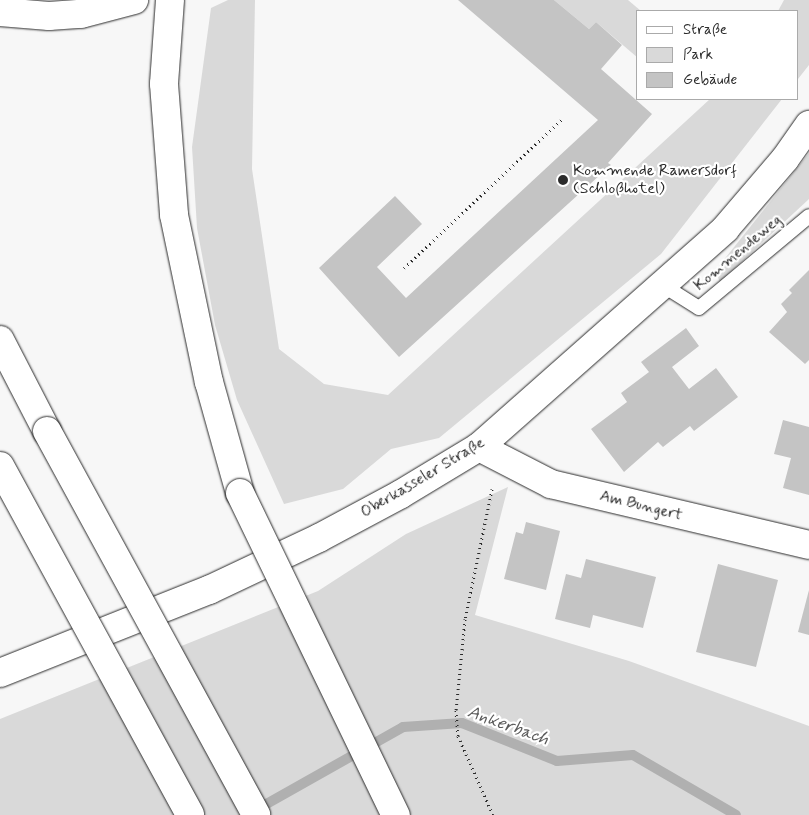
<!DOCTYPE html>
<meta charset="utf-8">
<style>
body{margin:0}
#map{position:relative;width:809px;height:815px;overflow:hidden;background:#f7f7f7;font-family:Mynerve,sans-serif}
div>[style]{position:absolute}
.green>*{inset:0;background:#d9d9d9}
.stream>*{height:10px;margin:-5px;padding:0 5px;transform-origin:5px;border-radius:5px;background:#b0b0b0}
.building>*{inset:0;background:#c4c4c4}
.path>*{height:3px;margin-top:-1.5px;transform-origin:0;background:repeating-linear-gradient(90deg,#2b2b2b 0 1px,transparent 0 5px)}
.roads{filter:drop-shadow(0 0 1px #2b2b2b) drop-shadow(0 0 1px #2b2b2b)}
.service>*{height:14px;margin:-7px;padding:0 7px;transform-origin:7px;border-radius:7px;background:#fff}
.minor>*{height:28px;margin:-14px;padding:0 14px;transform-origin:14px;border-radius:14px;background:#fff}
.tertiary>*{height:28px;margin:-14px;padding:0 14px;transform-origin:14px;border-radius:14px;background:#fff}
.motorway>*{height:28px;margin:-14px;padding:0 14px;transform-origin:14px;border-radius:14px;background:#fff}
.bridges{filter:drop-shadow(0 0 1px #2b2b2b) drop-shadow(0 0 1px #2b2b2b)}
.motorway-bridge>*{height:28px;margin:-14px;padding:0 14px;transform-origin:14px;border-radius:14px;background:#fff}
.dots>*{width:14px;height:14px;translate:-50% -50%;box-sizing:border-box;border:2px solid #fff;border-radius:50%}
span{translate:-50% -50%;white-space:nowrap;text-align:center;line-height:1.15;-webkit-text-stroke:4.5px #fff;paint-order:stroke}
.poi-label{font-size:16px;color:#2b2b2b}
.left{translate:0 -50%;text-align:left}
.street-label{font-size:16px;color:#2b2b2b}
.water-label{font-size:18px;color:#5a5a5a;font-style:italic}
.legend{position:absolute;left:636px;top:10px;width:162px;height:90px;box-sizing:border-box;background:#fff;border:1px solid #aaa;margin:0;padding:6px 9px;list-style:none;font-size:15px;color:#2b2b2b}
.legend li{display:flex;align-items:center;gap:10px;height:25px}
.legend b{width:25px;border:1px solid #aaa}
</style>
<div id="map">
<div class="green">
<div style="clip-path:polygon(228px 0,255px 0,252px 169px,279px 349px,324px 384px,388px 395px,710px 99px,782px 99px,661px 254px,439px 438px,391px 449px,343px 489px,284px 504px,237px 400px,215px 325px,197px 228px,192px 147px,211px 8px)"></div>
<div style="clip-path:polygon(554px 0,628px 0,641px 11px,638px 11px,638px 58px,596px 22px,589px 29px)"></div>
<div style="clip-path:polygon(784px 0,809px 0,809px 65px,798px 79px,798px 11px,778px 11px)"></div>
<div style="clip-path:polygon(809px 153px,809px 199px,720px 282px,715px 271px)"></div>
<div style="clip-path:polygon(508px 487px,475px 615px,629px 661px,809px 726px,809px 815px,0 815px,0 719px,318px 591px,406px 534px)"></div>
</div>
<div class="stream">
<div style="left:254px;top:811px;width:171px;rotate:-29.4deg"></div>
<div style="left:403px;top:727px;width:59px;rotate:-3.9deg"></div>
<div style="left:462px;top:723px;width:102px;rotate:21.8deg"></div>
<div style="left:557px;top:761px;width:76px;rotate:-4.5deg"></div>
<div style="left:633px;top:755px;width:119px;rotate:30.2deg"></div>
</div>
<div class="building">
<div style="clip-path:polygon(458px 0,554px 0,589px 29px,596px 22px,622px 45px,601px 69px,652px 114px,608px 163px,611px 165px,399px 357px,319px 268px,395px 196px,422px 224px,377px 267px,406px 298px,598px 120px)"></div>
<div style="clip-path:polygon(809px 270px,809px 360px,805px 364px,769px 332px,787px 312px,781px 304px,792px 293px,789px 290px)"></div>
<div style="clip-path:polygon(686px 328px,699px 346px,672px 367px,689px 389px,716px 368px,738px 397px,694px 431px,690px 426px,663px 447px,658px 442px,624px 472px,591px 429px,627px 402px,621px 393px,649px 372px,641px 362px)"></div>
<div style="clip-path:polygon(783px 420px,809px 427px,809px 495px,783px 488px,791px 458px,774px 454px)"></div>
<div style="clip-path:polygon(526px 522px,560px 531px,546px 590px,504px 579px,516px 532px,523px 534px)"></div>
<div style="clip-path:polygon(586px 559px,656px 577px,643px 628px,593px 615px,590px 628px,555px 619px,566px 574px,581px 578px)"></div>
<div style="clip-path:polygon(718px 564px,778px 580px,756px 667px,696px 652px)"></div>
<div style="clip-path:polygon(809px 590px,809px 635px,798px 632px)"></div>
</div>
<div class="path">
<div style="left:404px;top:268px;width:219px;rotate:-43.3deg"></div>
<div style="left:492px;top:489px;width:133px;rotate:101.7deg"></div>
<div style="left:465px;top:619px;width:91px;rotate:95.6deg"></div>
<div style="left:456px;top:710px;width:26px;rotate:86deg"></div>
<div style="left:458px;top:736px;width:86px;rotate:66.1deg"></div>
</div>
<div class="roads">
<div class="service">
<div style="left:664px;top:286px;width:41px;rotate:32.2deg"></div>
<div style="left:699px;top:308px;width:143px;rotate:-39.9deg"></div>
</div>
<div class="minor">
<div style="left:479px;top:447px;width:81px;rotate:27.2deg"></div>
<div style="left:551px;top:484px;width:265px;rotate:13.3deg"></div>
</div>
<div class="tertiary">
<div style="left:0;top:673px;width:225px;rotate:-21.7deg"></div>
<div style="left:209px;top:590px;width:122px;rotate:-25.3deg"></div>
<div style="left:319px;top:538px;width:93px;rotate:-28.2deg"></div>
<div style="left:401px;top:494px;width:91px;rotate:-31.1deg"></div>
<div style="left:479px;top:447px;width:329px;rotate:-41.5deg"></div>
<div style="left:725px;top:229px;width:92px;rotate:-49.4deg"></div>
<div style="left:785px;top:159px;width:42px;rotate:-54.8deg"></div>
</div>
<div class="motorway">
<div style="left:170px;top:0;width:84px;rotate:94.1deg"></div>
<div style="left:164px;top:84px;width:131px;rotate:85.6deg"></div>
<div style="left:174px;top:215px;width:171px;rotate:78.2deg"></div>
<div style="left:209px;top:382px;width:115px;rotate:74.4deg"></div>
<div style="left:0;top:12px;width:49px;rotate:4.7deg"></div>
<div style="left:49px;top:16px;width:32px;rotate:-4deg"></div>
<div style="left:81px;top:14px;width:55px;rotate:-14.8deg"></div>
<div style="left:0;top:340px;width:102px;rotate:62.7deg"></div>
</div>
</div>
<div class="bridges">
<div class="motorway-bridge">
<div style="left:47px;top:431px;width:437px;rotate:61.4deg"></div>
<div style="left:0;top:466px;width:397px;rotate:61.4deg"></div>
<div style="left:240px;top:493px;width:358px;rotate:64.2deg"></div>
</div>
</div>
<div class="dots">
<div style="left:563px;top:180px;background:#2b2b2b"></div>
</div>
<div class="poi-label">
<span class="left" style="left:573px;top:180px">Kommende Ramersdorf<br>(Schloßhotel)</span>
</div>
<div class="street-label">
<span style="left:738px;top:253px;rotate:-40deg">Kommendeweg</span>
<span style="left:423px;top:478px;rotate:-31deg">Oberkasseler Straße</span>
<span style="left:641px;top:506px;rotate:14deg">Am Bungert</span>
</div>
<div class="water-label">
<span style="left:508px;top:726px;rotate:20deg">Ankerbach</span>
</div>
<ul class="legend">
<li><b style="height:6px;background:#fff"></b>Straße</li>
<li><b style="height:14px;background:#d9d9d9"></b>Park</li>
<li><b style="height:14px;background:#c4c4c4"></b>Gebäude</li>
</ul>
</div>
